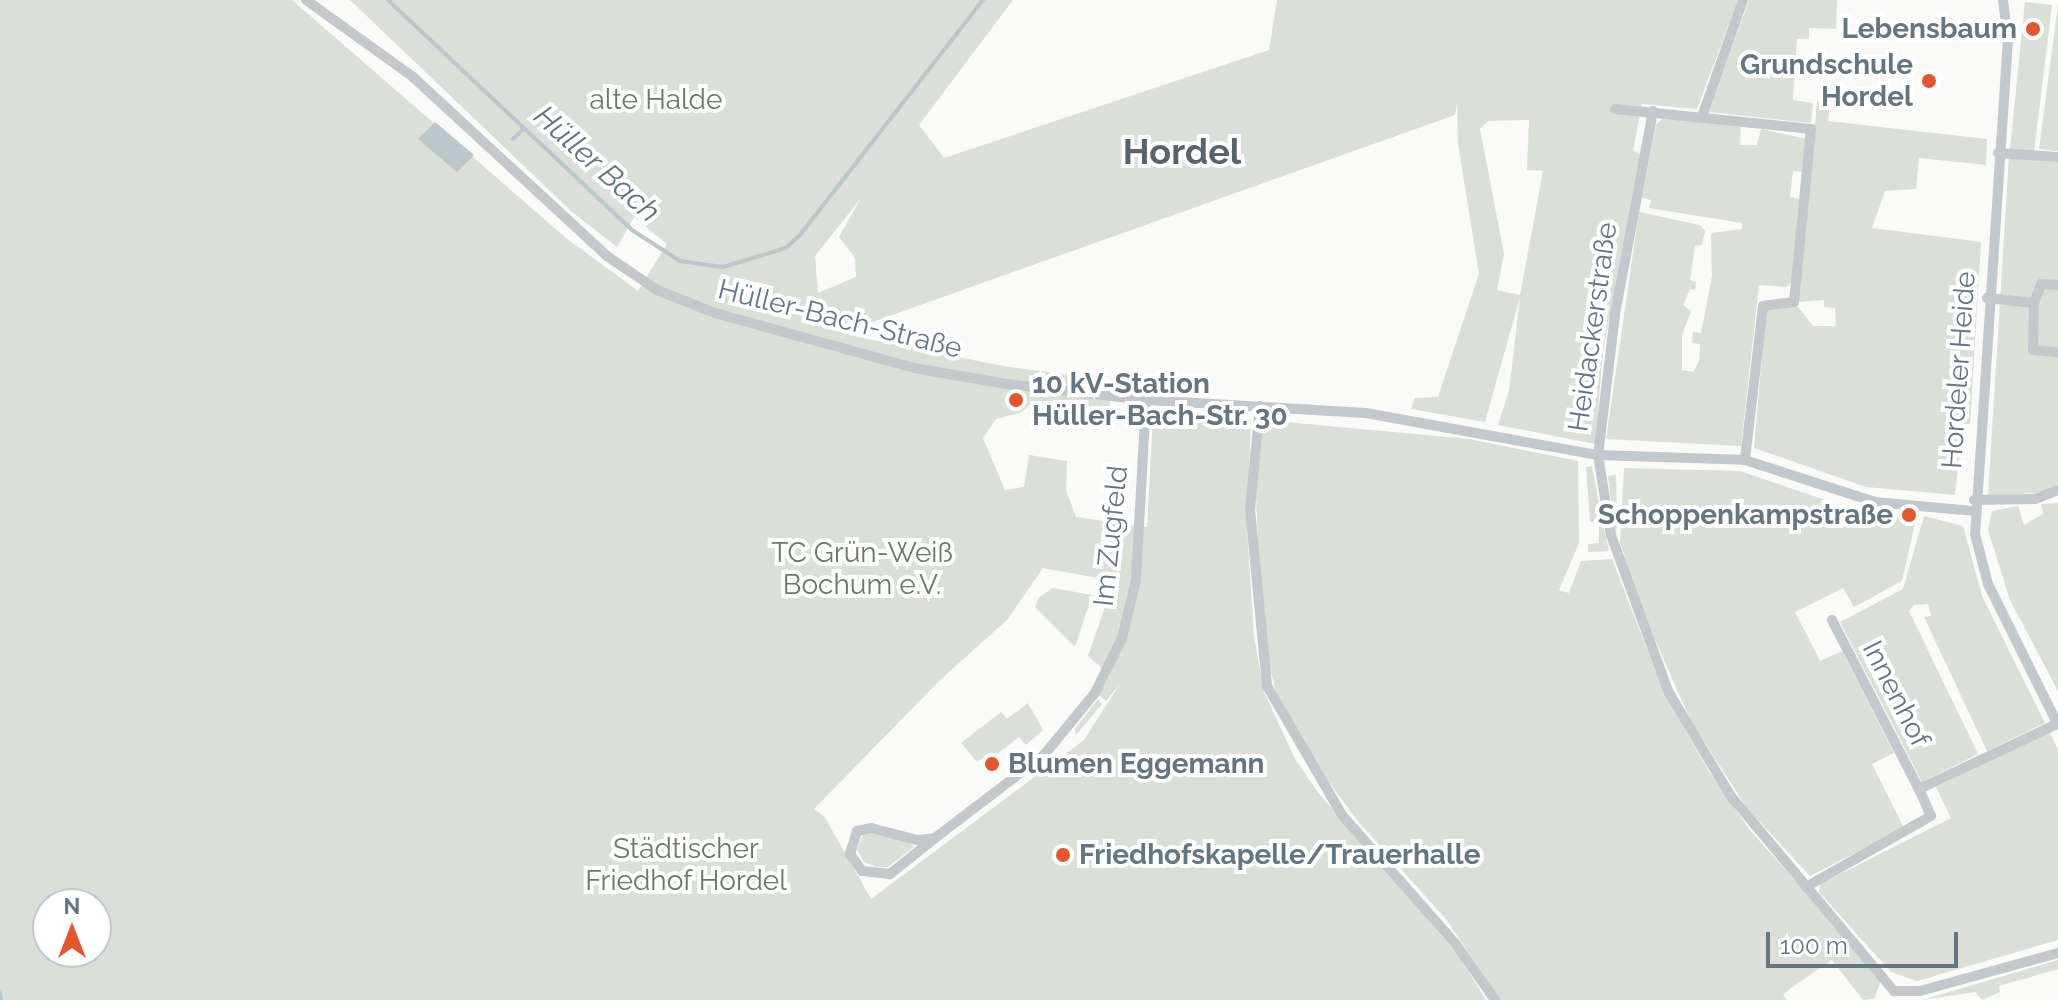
<!DOCTYPE html>
<meta charset="utf-8">
<style>
body{margin:0}
#map{position:relative;width:2058px;height:1000px;overflow:hidden;background:#fafaf8;font-family:Raleway,sans-serif}
div>[style]{position:absolute}
.green>*{inset:0;background:#dadfd7}
.water>*{inset:0;background:#bbc7cb}
.stream>*{height:4px;margin:-2px;padding:0 2px;transform-origin:2px;border-radius:2px;background:#bbc7cb}
.street>*{height:10px;margin:-5px;padding:0 5px;transform-origin:5px;border-radius:5px;background:#c3c8cc}
.dots>*{width:22px;height:22px;translate:-50% -50%;box-sizing:border-box;border:4px solid #fff;border-radius:50%}
span{translate:-50% -50%;white-space:nowrap;text-align:center;line-height:1.15;-webkit-text-stroke:8px #fff;paint-order:stroke}
.poi-label{font-size:28px;color:#657683;font-weight:700}
.right{translate:-100% -50%;text-align:right}
.left{translate:0 -50%;text-align:left}
.park-label{font-size:28px;color:#687a64}
.street-label{font-size:28px;color:#657683}
.water-label{font-size:30px;color:#60757c;font-style:italic}
.district-label{font-size:36px;color:#57646e;font-weight:700}
.north{position:absolute;left:32px;top:888px;width:80px;height:80px;box-sizing:border-box;background:#fff;border:2px solid #c1c8cd;border-radius:50%;rotate:0deg;font-size:22px;font-weight:700;line-height:32px;text-align:center;color:#657683}
.north::after{content:'';display:block;margin:auto;width:28px;height:36px;background:#e4572e;clip-path:polygon(50% 0,100% 100%,50% 72%,0 100%)}
.scale{position:absolute;left:1766px;top:932px;width:192px;height:36px;box-sizing:border-box;border:4px solid #657683;border-top:0;padding-left:10px;font-size:24px;line-height:28px;white-space:nowrap;color:#657683;-webkit-text-stroke:6px #fff;paint-order:stroke}
</style>
<div id="map">
<div class="green">
<div style="clip-path:polygon(evenodd,0 0,292px 0,566px 238px,638px 291px,667px 244px,634px 217px,617px 247px,571px 211px,350px 0,1013px 0,919px 125px,944px 158px,1269px 50px,1277px 0,1738px 0,1697px 109px,1642px 104px,1633px 151px,1640px 153px,1603px 352px,1595px 444px,1498px 425px,1509px 391px,1520px 297px,1485px 422px,1411px 409px,1415px 398px,1438px 397px,1479px 274px,1458px 144px,1457px 103px,1455px 115px,853px 329px,868px 339px,1003px 366px,1114px 381px,1109px 407px,1031px 404px,1020px 413px,996px 419px,983px 438px,1005px 490px,1024px 487px,1029px 455px,1067px 461px,1066px 490px,1076px 517px,1147px 527px,1153px 415px,1251px 419px,1247px 529px,1254px 636px,1264px 692px,1295px 759px,1317px 791px,1458px 955px,1486px 1000px,0 1000px,0 0,1529px 120px,1527px 170px,1543px 171px,1520px 295px,1497px 290px,1504px 254px,1480px 129px,1488px 121px,1529px 120px,0 0,861px 198px,839px 237px,855px 258px,856px 277px,818px 293px,815px 256px,861px 198px,0 0,1043px 568px,1114px 581px,1088px 656px,1110px 675px,1099px 695px,1106px 701px,1120px 684px,1084px 740px,871px 899px,824px 816px,814px 809px,940px 680px,1007px 620px,1043px 568px,0 0,48px 904px,96px 904px,96px 952px,48px 952px,48px 904px)"></div>
<div style="clip-path:polygon(1749px 0,1837px 0,1836px 29px,1809px 28px,1809px 39px,1797px 39px,1793px 100px,1813px 103px,1811px 123px,1709px 112px)"></div>
<div style="clip-path:polygon(2025px 2px,2052px 5px,2034px 152px,2010px 149px)"></div>
<div style="clip-path:polygon(2058px 5px,2058px 151px,2054px 151px,2039px 149px)"></div>
<div style="clip-path:polygon(1817px 101px,1830px 102px,1828px 121px,1987px 139px,1986px 165px,1919px 158px,1916px 189px,1885px 191px,1872px 228px,1981px 242px,1970px 424px,1963px 424px,1955px 495px,1866px 487px,1754px 448px,1766px 311px,1772px 305px,1798px 307px,1813px 326px,1836px 326px,1835px 308px,1824px 307px,1824px 300px,1798px 302px)"></div>
<div style="clip-path:polygon(1664px 118px,1741px 126px,1740px 145px,1757px 145px,1761px 129px,1806px 139px,1804px 172px,1793px 171px,1790px 197px,1799px 199px,1792px 282px,1786px 287px,1759px 285px,1741px 446px,1606px 439px,1639px 212px,1700px 225px,1705px 231px,1702px 245px,1695px 246px,1690px 280px,1696px 282px,1695px 290px,1690px 289px,1683px 305px,1691px 311px,1682px 335px,1682px 370px,1693px 372px,1699px 361px,1700px 344px,1692px 343px,1693px 332px,1701px 333px,1712px 276px,1711px 233px,1742px 229px,1742px 223px,1649px 208px,1651px 200px,1642px 198px,1656px 124px)"></div>
<div style="clip-path:polygon(2009px 156px,2058px 162px,2058px 484px,2048px 492px,1988px 496px)"></div>
<div style="clip-path:polygon(1264px 420px,1469px 439px,1578px 461px,1579px 543px,1559px 590px,1569px 593px,1581px 561px,1612px 559px,1664px 693px,1708px 770px,1749px 829px,1882px 978px,1874px 999px,1863px 1000px,1832px 960px,1791px 988px,1783px 995px,1787px 1000px,1500px 1000px,1446px 919px,1356px 819px,1299px 741px,1276px 692px,1263px 640px,1259px 568px,1256px 495px)"></div>
<div style="clip-path:polygon(1592px 466px,1603px 524px,1609px 551px,1588px 552px,1588px 544px,1599px 543px,1599px 523px,1590px 522px,1586px 467px)"></div>
<div style="clip-path:polygon(1624px 468px,1740px 471px,1834px 503px,1833px 510px,1916px 519px,1902px 581px,1854px 607px,1843px 588px,1795px 612px,1820px 661px,1842px 651px,1894px 753px,1872px 764px,1904px 828px,1810px 876px,1747px 808px,1691px 721px,1640px 606px,1620px 542px)"></div>
<div style="clip-path:polygon(1616px 475px,1617px 518px,1616px 535px,1608px 476px)"></div>
<div style="clip-path:polygon(2058px 503px,2058px 691px,2010px 600px,1988px 530px,1992px 511px,2018px 506px,2024px 525px,2043px 514px,2041px 504px)"></div>
<div style="clip-path:polygon(1924px 516px,1963px 526px,1982px 596px,2045px 723px,1987px 751px,1924px 617px,1931px 616px,1928px 604px,1914px 605px,1909px 611px,1978px 754px,1922px 782px,1840px 622px,1903px 589px)"></div>
<div style="clip-path:polygon(1053px 588px,1092px 595px,1075px 647px,1035px 607px,1039px 597px)"></div>
<div style="clip-path:polygon(1098px 699px,1102px 704px,1076px 735px,1075px 729px)"></div>
<div style="clip-path:polygon(1028px 703px,1043px 730px,1026px 745px,1019px 737px,997px 754px,976px 761px,961px 743px,1001px 712px,1007px 719px)"></div>
<div style="clip-path:polygon(2049px 731px,2058px 749px,2058px 940px,1917px 981px,1891px 972px,1819px 892px,1820px 884px,1951px 818px,1936px 787px)"></div>
<div style="clip-path:polygon(870px 833px,909px 842px,914px 847px,888px 867px,876px 867px,864px 862px,857px 849px,863px 835px)"></div>
<div style="clip-path:polygon(2058px 960px,2058px 969px,1999px 986px,2000px 992px,1982px 1000px,1975px 992px,1922px 1000px)"></div>
</div>
<div class="water">
<div style="clip-path:polygon(435px 122px,474px 155px,457px 172px,418px 139px)"></div>
</div>
<div class="stream">
<div style="left:388px;top:0;width:335px;rotate:43.3deg"></div>
<div style="left:632px;top:230px;width:57px;rotate:32.9deg"></div>
<div style="left:680px;top:261px;width:43px;rotate:7.9deg"></div>
<div style="left:723px;top:267px;width:66px;rotate:-16.8deg"></div>
<div style="left:786px;top:248px;width:19px;rotate:-43deg"></div>
<div style="left:800px;top:235px;width:298px;rotate:-52.1deg"></div>
<div style="left:513px;top:139px;width:16px;rotate:-45deg"></div>
<div style="left:0;top:993px;width:7px;rotate:82deg"></div>
</div>
<div class="street">
<div style="left:306px;top:0;width:132px;rotate:35.7deg"></div>
<div style="left:413px;top:77px;width:264px;rotate:42.7deg"></div>
<div style="left:607px;top:256px;width:60px;rotate:34.2deg"></div>
<div style="left:657px;top:290px;width:62px;rotate:21.6deg"></div>
<div style="left:715px;top:313px;width:206px;rotate:15.4deg"></div>
<div style="left:914px;top:368px;width:94px;rotate:9.8deg"></div>
<div style="left:1007px;top:384px;width:140px;rotate:6.6deg"></div>
<div style="left:1146px;top:400px;width:220px;rotate:3.4deg"></div>
<div style="left:1366px;top:413px;width:236px;rotate:10.3deg"></div>
<div style="left:1598px;top:455px;width:147px;rotate:1.9deg"></div>
<div style="left:1745px;top:460px;width:137px;rotate:17.9deg"></div>
<div style="left:1875px;top:502px;width:98px;rotate:5.2deg"></div>
<div style="left:2003px;top:0;width:39px;rotate:83deg"></div>
<div style="left:2008px;top:39px;width:496px;rotate:93.8deg"></div>
<div style="left:1975px;top:534px;width:52px;rotate:75.4deg"></div>
<div style="left:1988px;top:584px;width:157px;rotate:63.6deg"></div>
<div style="left:1615px;top:109px;width:197px;rotate:5.8deg"></div>
<div style="left:1811px;top:129px;width:174px;rotate:95.6deg"></div>
<div style="left:1794px;top:302px;width:31px;rotate:173deg"></div>
<div style="left:1763px;top:306px;width:155px;rotate:96.7deg"></div>
<div style="left:1653px;top:111px;width:208px;rotate:100.6deg"></div>
<div style="left:1615px;top:315px;width:141px;rotate:96.9deg"></div>
<div style="left:1598px;top:455px;width:81px;rotate:80.8deg"></div>
<div style="left:1611px;top:535px;width:166px;rotate:69.9deg"></div>
<div style="left:1668px;top:691px;width:121px;rotate:59.2deg"></div>
<div style="left:1730px;top:795px;width:256px;rotate:50.1deg"></div>
<div style="left:1894px;top:991px;width:26px"></div>
<div style="left:1920px;top:991px;width:143px;rotate:-15.4deg"></div>
<div style="left:1702px;top:117px;width:124px;rotate:-70.7deg"></div>
<div style="left:1998px;top:153px;width:60px;rotate:3.8deg"></div>
<div style="left:2058px;top:285px;width:17px;rotate:-177deg"></div>
<div style="left:2041px;top:284px;width:20px;rotate:110deg"></div>
<div style="left:2034px;top:303px;width:47px;rotate:91.2deg"></div>
<div style="left:2033px;top:350px;width:25px;rotate:5deg"></div>
<div style="left:1987px;top:298px;width:47px;rotate:6.1deg"></div>
<div style="left:1260px;top:406px;width:103px;rotate:95.5deg"></div>
<div style="left:1250px;top:509px;width:178px;rotate:84.5deg"></div>
<div style="left:1267px;top:686px;width:149px;rotate:59.8deg"></div>
<div style="left:1342px;top:815px;width:171px;rotate:48.6deg"></div>
<div style="left:1455px;top:943px;width:70px;rotate:54.9deg"></div>
<div style="left:1974px;top:500px;width:61px;rotate:-0.9deg"></div>
<div style="left:2035px;top:499px;width:25px;rotate:-21deg"></div>
<div style="left:1832px;top:620px;width:190px;rotate:62.8deg"></div>
<div style="left:935px;top:838px;width:58px;rotate:141.3deg"></div>
<div style="left:890px;top:874px;width:28px;rotate:-174deg"></div>
<div style="left:862px;top:871px;width:21px;rotate:-125deg"></div>
<div style="left:850px;top:854px;width:24px;rotate:-73deg"></div>
<div style="left:857px;top:831px;width:14px;rotate:-12deg"></div>
<div style="left:871px;top:828px;width:48px;rotate:14.6deg"></div>
<div style="left:917px;top:840px;width:18px;rotate:-6deg"></div>
<div style="left:935px;top:838px;width:137px;rotate:-37.3deg"></div>
<div style="left:1044px;top:755px;width:80px;rotate:-50.6deg"></div>
<div style="left:1095px;top:693px;width:61px;rotate:-63.9deg"></div>
<div style="left:1122px;top:638px;width:60px;rotate:-76.4deg"></div>
<div style="left:1136px;top:580px;width:180px;rotate:-86.8deg"></div>
<div style="left:1806px;top:887px;width:144px;rotate:-29.6deg"></div>
<div style="left:1931px;top:816px;width:30px;rotate:-114deg"></div>
<div style="left:1919px;top:789px;width:153px;rotate:-25.2deg"></div>
</div>
<div class="dots">
<div style="left:2033px;top:29px;background:#e4572e"></div>
<div style="left:1929px;top:81px;background:#e4572e"></div>
<div style="left:1016px;top:400px;background:#e4572e"></div>
<div style="left:1909px;top:515px;background:#e4572e"></div>
<div style="left:992px;top:764px;background:#e4572e"></div>
<div style="left:1063px;top:855px;background:#e4572e"></div>
</div>
<div class="poi-label">
<span class="right" style="left:2017px;top:29px">Lebensbaum</span>
<span class="right" style="left:1913px;top:81px">Grundschule<br>Hordel</span>
<span class="left" style="left:1032px;top:400px">10 kV-Station<br>Hüller-Bach-Str. 30</span>
<span class="right" style="left:1893px;top:515px">Schoppenkampstraße</span>
<span class="left" style="left:1008px;top:764px">Blumen Eggemann</span>
<span class="left" style="left:1079px;top:855px">Friedhofskapelle/Trauerhalle</span>
</div>
<div class="park-label">
<span style="left:656px;top:100px">alte Halde</span>
<span style="left:862px;top:569px">TC Grün-Weiß<br>Bochum e.V.</span>
<span style="left:686px;top:865px">Städtischer<br>Friedhof Hordel</span>
</div>
<div class="street-label">
<span style="left:840px;top:319px;rotate:14deg">Hüller-Bach-Straße</span>
<span style="left:1593px;top:327px;rotate:-82deg">Heidackerstraße</span>
<span style="left:1959px;top:370px;rotate:-86deg">Hordeler Heide</span>
<span style="left:1111px;top:536px;rotate:-84deg">Im Zugfeld</span>
<span style="left:1896px;top:694px;rotate:63deg">Innenhof</span>
</div>
<div class="water-label">
<span style="left:597px;top:164px;rotate:42deg">Hüller Bach</span>
</div>
<div class="district-label">
<span style="left:1182px;top:152px">Hordel</span>
</div>
<div class="north">N</div>
<div class="scale">100 m</div>
</div>
